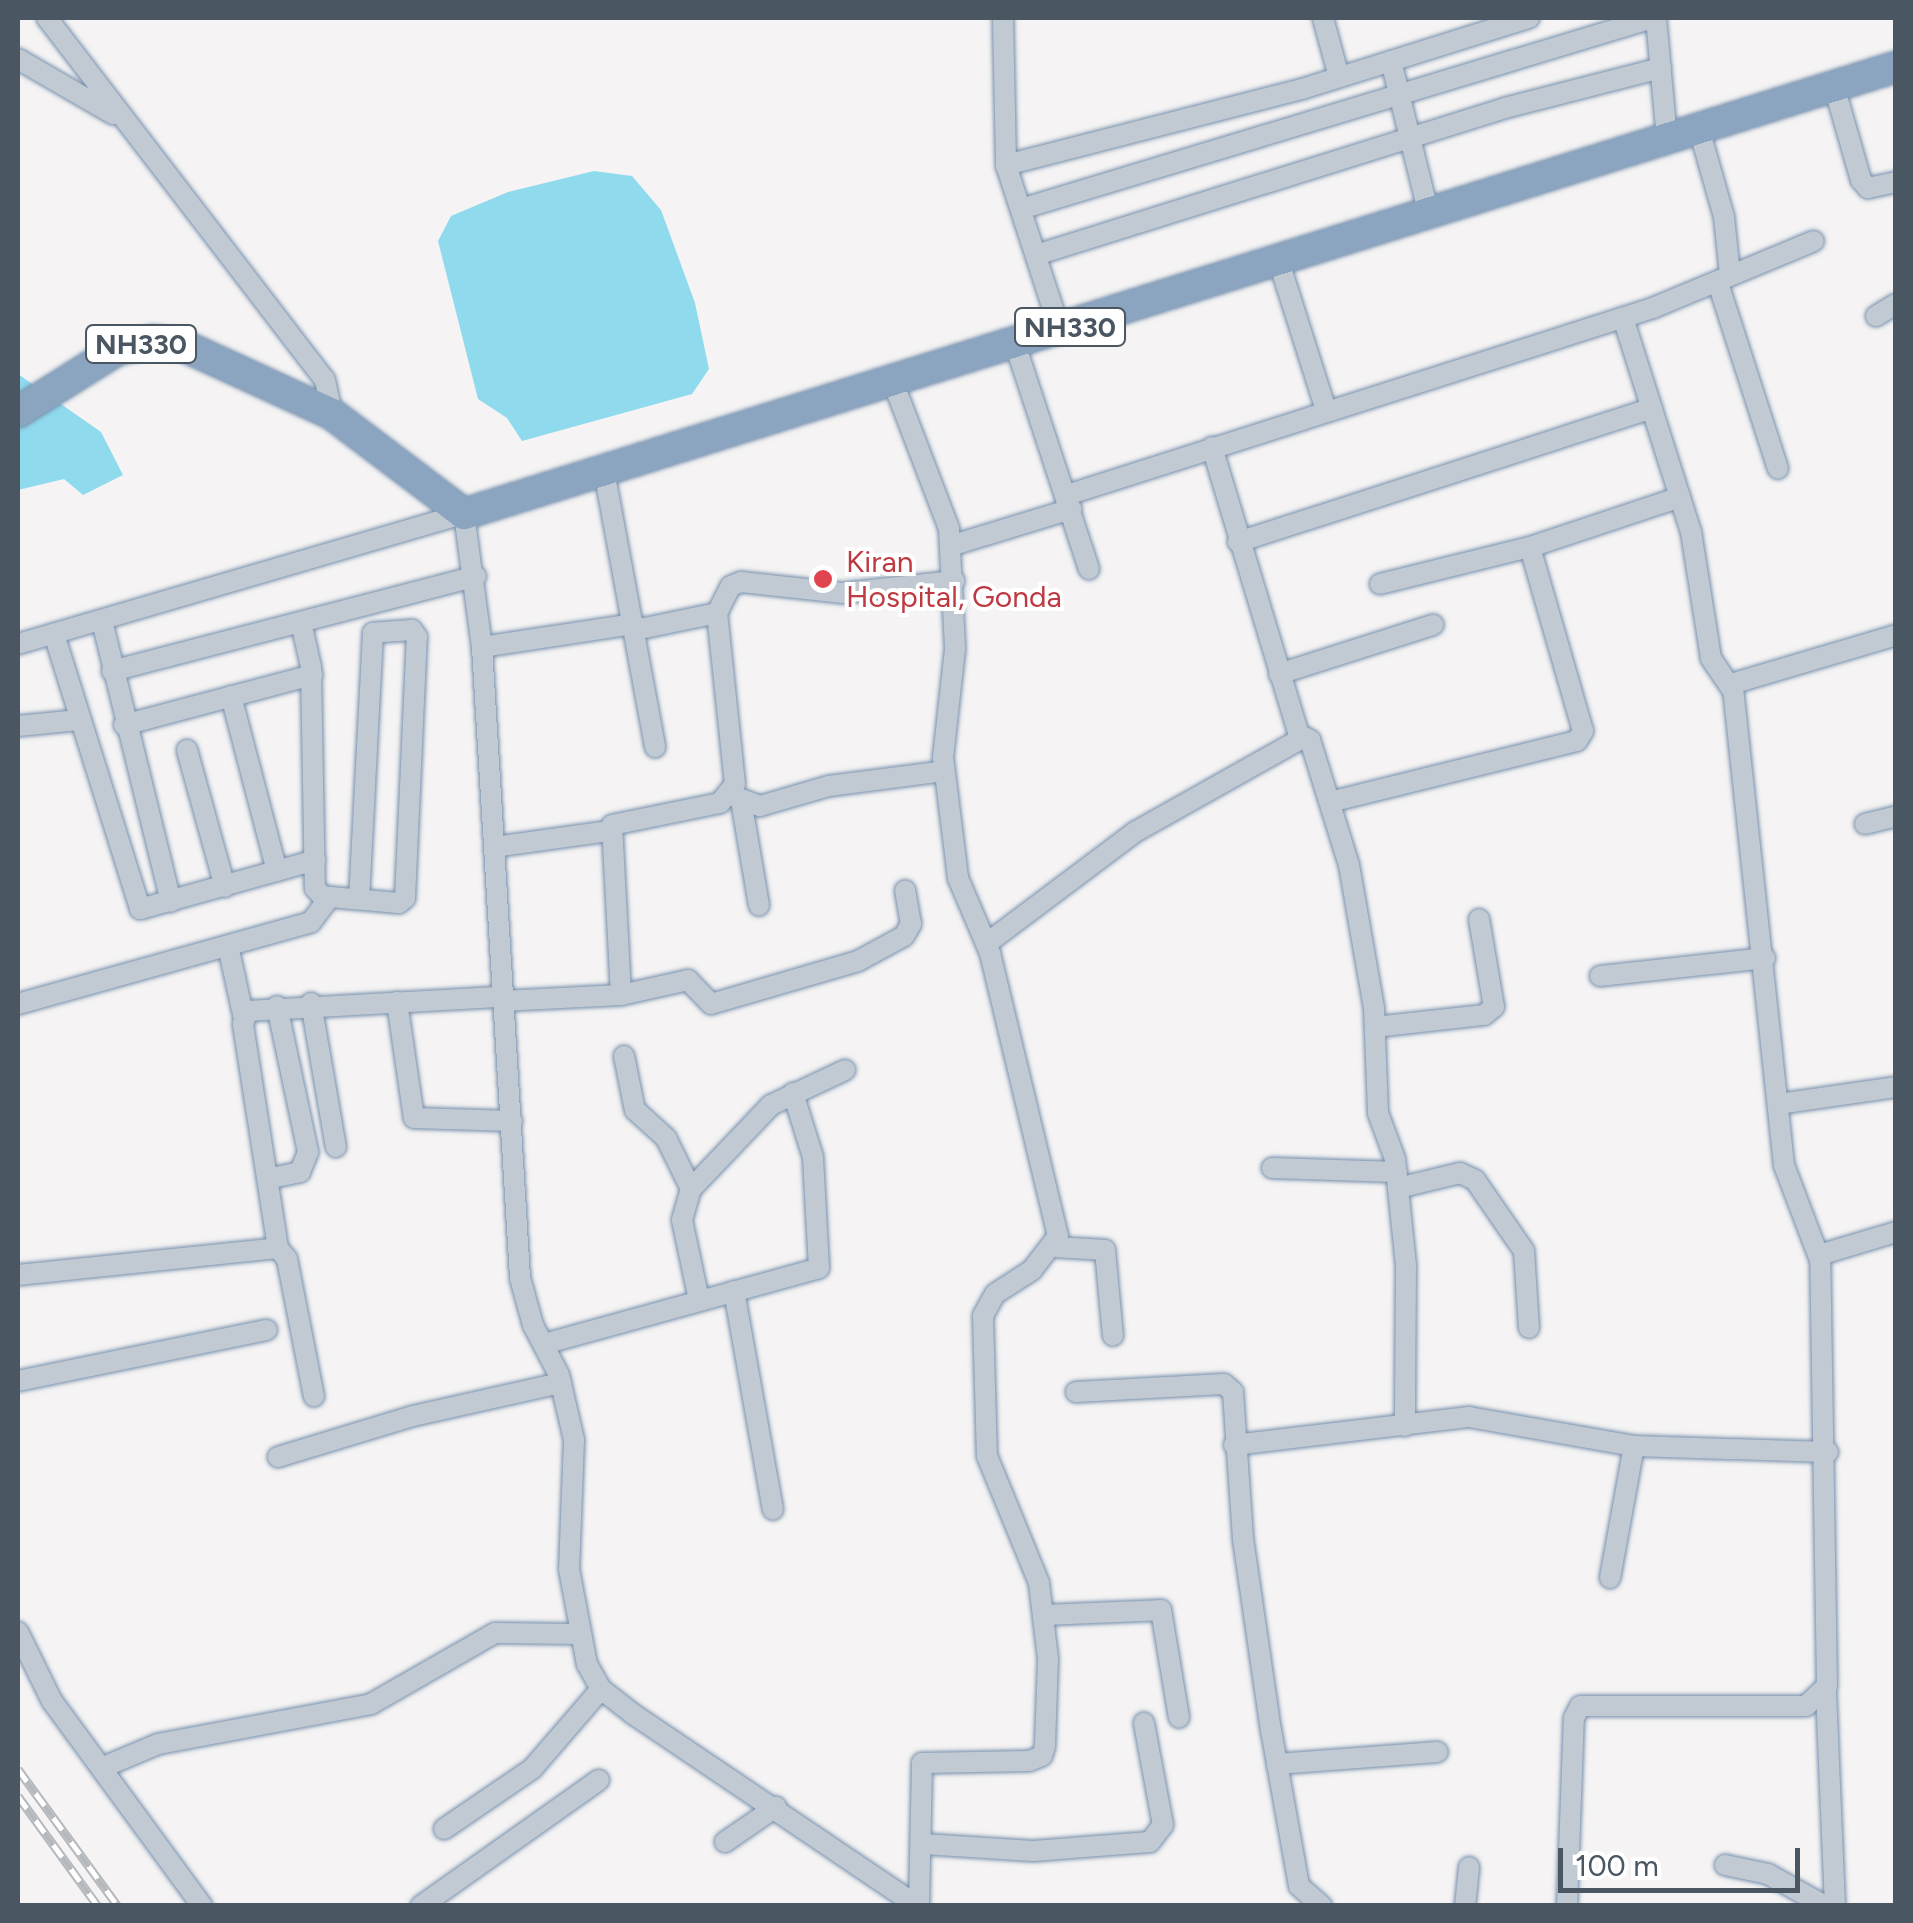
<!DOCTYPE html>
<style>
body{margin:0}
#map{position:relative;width:1913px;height:1923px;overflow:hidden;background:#f5f3f3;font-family:Figtree,sans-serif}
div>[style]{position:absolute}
.water>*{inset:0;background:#90daee}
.roads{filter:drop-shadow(0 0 2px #7690ad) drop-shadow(0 0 2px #7690ad)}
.minor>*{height:20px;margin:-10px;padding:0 10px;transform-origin:10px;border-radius:10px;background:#c1cad2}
.highway>*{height:30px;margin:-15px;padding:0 15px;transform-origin:15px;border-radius:15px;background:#8ba5c1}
.rail>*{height:9px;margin-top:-4.5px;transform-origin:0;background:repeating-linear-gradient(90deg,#fff 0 15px,#b5b8bd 0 30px);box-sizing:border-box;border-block:2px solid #b5b8bd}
.dots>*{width:28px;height:28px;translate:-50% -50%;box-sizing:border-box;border:5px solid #fff;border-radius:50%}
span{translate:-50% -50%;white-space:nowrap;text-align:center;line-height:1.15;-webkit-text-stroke:8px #fff;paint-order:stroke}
.shield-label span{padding:2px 8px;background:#fff;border:2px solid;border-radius:8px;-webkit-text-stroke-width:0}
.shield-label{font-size:28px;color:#4a5661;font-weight:700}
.health-label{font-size:30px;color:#be3a42}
.left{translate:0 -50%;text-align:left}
.frame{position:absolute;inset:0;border:20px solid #4a5661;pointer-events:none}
.scale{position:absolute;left:1558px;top:1848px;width:242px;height:45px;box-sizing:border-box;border:5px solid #4a5661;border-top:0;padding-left:12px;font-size:30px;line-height:35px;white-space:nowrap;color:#4a5661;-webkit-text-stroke:8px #fff;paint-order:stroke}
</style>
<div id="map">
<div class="water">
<div style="clip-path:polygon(594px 171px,632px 176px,661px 210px,695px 303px,709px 369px,692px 394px,522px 441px,507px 418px,478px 399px,438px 241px,451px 216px,508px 192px)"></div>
<div style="clip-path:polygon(18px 374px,101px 432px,123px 475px,83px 495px,64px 479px,18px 490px)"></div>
</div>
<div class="roads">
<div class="minor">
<div style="left:47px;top:18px;width:456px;rotate:52.5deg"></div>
<div style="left:325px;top:380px;width:35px;rotate:78deg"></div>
<div style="left:1003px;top:18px;width:147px;rotate:88.8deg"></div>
<div style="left:1006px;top:165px;width:174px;rotate:71.9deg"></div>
<div style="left:1323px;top:18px;width:61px;rotate:74.8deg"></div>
<div style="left:1656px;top:18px;width:121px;rotate:84.8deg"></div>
<div style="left:18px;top:59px;width:110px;rotate:30.1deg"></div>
<div style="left:1391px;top:61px;width:158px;rotate:76.1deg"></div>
<div style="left:1834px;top:86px;width:98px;rotate:74deg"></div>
<div style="left:1861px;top:180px;width:11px;rotate:49deg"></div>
<div style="left:1868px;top:188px;width:29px;rotate:-12deg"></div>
<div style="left:1699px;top:129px;width:91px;rotate:74.1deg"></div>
<div style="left:1724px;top:217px;width:57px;rotate:84deg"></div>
<div style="left:1006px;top:165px;width:306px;rotate:-14.4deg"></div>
<div style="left:1302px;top:89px;width:238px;rotate:-17.4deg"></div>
<div style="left:1021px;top:209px;width:660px;rotate:-16.82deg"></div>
<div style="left:1036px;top:255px;width:491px;rotate:-17.4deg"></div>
<div style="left:1505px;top:108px;width:161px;rotate:-14.4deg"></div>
<div style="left:1279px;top:262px;width:155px;rotate:72.4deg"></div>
<div style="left:1718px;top:283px;width:195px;rotate:72.1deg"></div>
<div style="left:1876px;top:316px;width:23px;rotate:-31deg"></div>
<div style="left:1015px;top:344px;width:237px;rotate:71.8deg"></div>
<div style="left:893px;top:382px;width:157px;rotate:69.1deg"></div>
<div style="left:949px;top:529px;width:120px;rotate:87.1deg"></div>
<div style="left:955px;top:649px;width:109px;rotate:96.3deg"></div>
<div style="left:943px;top:757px;width:122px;rotate:82.9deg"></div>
<div style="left:958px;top:878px;width:82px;rotate:66.9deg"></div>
<div style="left:990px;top:953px;width:291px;rotate:76.5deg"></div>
<div style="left:1058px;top:1236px;width:43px;rotate:127.4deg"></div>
<div style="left:1032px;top:1270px;width:44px;rotate:147deg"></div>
<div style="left:995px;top:1294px;width:25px;rotate:119deg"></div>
<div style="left:983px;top:1316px;width:140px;rotate:88.4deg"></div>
<div style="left:987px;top:1456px;width:137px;rotate:67.7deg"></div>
<div style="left:1039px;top:1583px;width:77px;rotate:83.2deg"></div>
<div style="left:1048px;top:1659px;width:87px;rotate:92deg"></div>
<div style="left:1045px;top:1746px;width:10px;rotate:107deg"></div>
<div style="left:1042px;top:1756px;width:14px;rotate:159deg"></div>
<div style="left:1029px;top:1761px;width:107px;rotate:178.9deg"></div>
<div style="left:922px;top:1763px;width:143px;rotate:91.2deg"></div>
<div style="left:1212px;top:447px;width:305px;rotate:73.2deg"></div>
<div style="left:604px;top:471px;width:281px;rotate:79.5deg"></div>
<div style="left:1067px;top:495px;width:615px;rotate:-17.7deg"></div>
<div style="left:1653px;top:308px;width:174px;rotate:-22.6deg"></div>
<div style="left:1238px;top:542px;width:435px;rotate:-17.9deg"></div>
<div style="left:950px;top:546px;width:127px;rotate:-17deg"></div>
<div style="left:1380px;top:584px;width:154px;rotate:-13.9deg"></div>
<div style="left:1530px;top:547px;width:158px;rotate:-18.4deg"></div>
<div style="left:102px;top:621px;width:289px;rotate:76.2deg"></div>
<div style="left:301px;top:622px;width:46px;rotate:77.5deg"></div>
<div style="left:311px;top:667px;width:221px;rotate:89deg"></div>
<div style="left:315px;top:888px;width:11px;rotate:49deg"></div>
<div style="left:322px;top:896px;width:8px;rotate:7deg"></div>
<div style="left:330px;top:897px;width:69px;rotate:5deg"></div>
<div style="left:399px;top:903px;width:8px;rotate:-40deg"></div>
<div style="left:405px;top:898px;width:261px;rotate:-87.4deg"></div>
<div style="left:417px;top:637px;width:9px;rotate:-126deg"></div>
<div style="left:412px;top:630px;width:39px;rotate:176deg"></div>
<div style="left:373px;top:633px;width:266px;rotate:93deg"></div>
<div style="left:635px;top:630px;width:84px;rotate:-11.7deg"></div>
<div style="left:717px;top:613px;width:30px;rotate:-63deg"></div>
<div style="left:731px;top:586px;width:11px;rotate:-22deg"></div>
<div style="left:741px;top:582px;width:103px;rotate:6.2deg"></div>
<div style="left:843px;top:593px;width:112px;rotate:-6.2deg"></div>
<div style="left:54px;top:634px;width:288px;rotate:72.6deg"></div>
<div style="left:140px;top:909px;width:182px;rotate:-15.6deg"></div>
<div style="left:18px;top:644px;width:465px;rotate:-16.3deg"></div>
<div style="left:464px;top:514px;width:134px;rotate:82.3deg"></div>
<div style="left:482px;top:647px;width:632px;rotate:86.55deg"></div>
<div style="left:520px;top:1278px;width:49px;rotate:74.5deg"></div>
<div style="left:533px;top:1325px;width:56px;rotate:62.5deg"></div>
<div style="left:559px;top:1375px;width:67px;rotate:77deg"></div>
<div style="left:574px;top:1440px;width:129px;rotate:92.2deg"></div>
<div style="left:569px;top:1569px;width:97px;rotate:79.3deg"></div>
<div style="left:587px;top:1664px;width:29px;rotate:61deg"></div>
<div style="left:601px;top:1689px;width:41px;rotate:38deg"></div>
<div style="left:633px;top:1714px;width:344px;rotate:34deg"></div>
<div style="left:482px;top:647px;width:154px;rotate:-8.6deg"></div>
<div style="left:112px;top:671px;width:376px;rotate:-14.6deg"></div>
<div style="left:1279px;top:674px;width:162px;rotate:-17.7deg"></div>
<div style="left:1731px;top:684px;width:172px;rotate:-16.5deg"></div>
<div style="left:231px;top:696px;width:181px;rotate:75.3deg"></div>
<div style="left:124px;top:725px;width:195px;rotate:-14.9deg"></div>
<div style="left:18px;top:726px;width:61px;rotate:-5.6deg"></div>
<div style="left:187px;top:750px;width:142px;rotate:74.5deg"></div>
<div style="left:731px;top:795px;width:31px;rotate:21deg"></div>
<div style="left:760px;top:806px;width:72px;rotate:-16.2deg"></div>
<div style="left:829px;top:786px;width:116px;rotate:-7.4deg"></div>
<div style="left:741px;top:800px;width:107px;rotate:80.3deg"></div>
<div style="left:1330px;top:802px;width:254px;rotate:-13.9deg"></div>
<div style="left:1577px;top:741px;width:12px;rotate:-59deg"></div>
<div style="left:1583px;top:731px;width:191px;rotate:-106.1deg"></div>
<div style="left:1865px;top:824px;width:32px;rotate:-14deg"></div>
<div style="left:494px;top:847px;width:116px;rotate:-7.9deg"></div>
<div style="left:986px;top:944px;width:186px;rotate:-36.9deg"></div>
<div style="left:1135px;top:832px;width:194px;rotate:-29.3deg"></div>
<div style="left:1304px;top:737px;width:7px;rotate:27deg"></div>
<div style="left:1310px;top:740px;width:131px;rotate:72.7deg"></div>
<div style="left:1349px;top:865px;width:145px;rotate:80.1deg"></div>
<div style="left:1374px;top:1008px;width:105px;rotate:87.8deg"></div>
<div style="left:1378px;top:1113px;width:49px;rotate:69.7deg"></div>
<div style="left:1395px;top:1159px;width:107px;rotate:84.1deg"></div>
<div style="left:1406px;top:1265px;width:161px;rotate:90.4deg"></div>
<div style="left:228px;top:946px;width:75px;rotate:77.6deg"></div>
<div style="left:1600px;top:976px;width:166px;rotate:-6.2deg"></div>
<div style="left:621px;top:995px;width:170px;rotate:-93deg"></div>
<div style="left:612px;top:825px;width:110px;rotate:-11.5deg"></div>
<div style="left:720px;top:803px;width:24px;rotate:-52deg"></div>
<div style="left:735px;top:784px;width:172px;rotate:-96deg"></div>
<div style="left:502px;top:1001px;width:119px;rotate:-2.9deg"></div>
<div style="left:621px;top:995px;width:69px;rotate:-12.6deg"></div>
<div style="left:688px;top:980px;width:33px;rotate:46deg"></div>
<div style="left:711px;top:1004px;width:153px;rotate:-16.3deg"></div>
<div style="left:858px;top:961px;width:52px;rotate:-28.5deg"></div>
<div style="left:904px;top:936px;width:14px;rotate:-60deg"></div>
<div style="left:911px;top:924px;width:34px;rotate:-100deg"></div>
<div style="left:397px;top:1002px;width:117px;rotate:81.7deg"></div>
<div style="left:414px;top:1118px;width:98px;rotate:1.8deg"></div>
<div style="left:311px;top:1003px;width:146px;rotate:80.2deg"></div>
<div style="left:18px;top:1004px;width:304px;rotate:-15.6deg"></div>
<div style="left:311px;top:922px;width:31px;rotate:-53deg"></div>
<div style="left:1375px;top:1027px;width:110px;rotate:-6.3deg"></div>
<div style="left:1484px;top:1015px;width:13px;rotate:-39deg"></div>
<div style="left:1494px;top:1007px;width:89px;rotate:-99.7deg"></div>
<div style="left:624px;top:1056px;width:55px;rotate:78.5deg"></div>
<div style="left:635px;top:1110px;width:42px;rotate:42.1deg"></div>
<div style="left:666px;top:1138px;width:57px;rotate:63.9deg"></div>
<div style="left:1779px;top:1104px;width:118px;rotate:-8.3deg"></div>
<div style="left:1272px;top:1168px;width:125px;rotate:1.8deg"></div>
<div style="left:267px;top:1179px;width:34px;rotate:-12deg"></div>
<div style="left:300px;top:1172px;width:22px;rotate:-68deg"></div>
<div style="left:308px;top:1152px;width:149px;rotate:-102deg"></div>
<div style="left:1398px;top:1188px;width:64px;rotate:-13.6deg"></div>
<div style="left:1460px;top:1173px;width:17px;rotate:25deg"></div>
<div style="left:1475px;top:1180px;width:86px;rotate:55.4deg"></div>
<div style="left:1524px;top:1251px;width:77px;rotate:86.3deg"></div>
<div style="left:1055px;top:1247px;width:50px;rotate:3.4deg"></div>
<div style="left:1105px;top:1250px;width:86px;rotate:84.7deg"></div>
<div style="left:278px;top:1248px;width:227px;rotate:-98.9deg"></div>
<div style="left:243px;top:1024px;width:14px;rotate:-69deg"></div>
<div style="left:248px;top:1011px;width:253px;rotate:-3.2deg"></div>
<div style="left:1819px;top:1255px;width:80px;rotate:-16.6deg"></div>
<div style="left:18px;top:1275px;width:261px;rotate:-5.9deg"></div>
<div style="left:278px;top:1248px;width:14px;rotate:51deg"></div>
<div style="left:287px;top:1259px;width:140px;rotate:78.9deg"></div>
<div style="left:734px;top:1291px;width:222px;rotate:79.9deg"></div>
<div style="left:699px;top:1300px;width:82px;rotate:-102deg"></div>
<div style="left:682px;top:1220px;width:32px;rotate:-74deg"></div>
<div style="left:691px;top:1189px;width:116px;rotate:-46.4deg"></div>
<div style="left:771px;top:1105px;width:82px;rotate:-25.3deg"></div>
<div style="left:544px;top:1344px;width:285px;rotate:-15.4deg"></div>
<div style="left:819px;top:1268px;width:111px;rotate:-93.1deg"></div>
<div style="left:813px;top:1157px;width:67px;rotate:-107.4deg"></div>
<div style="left:18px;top:1381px;width:254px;rotate:-11.6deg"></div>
<div style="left:1076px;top:1392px;width:148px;rotate:-3.1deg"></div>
<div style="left:1224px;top:1384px;width:12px;rotate:42deg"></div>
<div style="left:1233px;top:1392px;width:147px;rotate:86.1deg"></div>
<div style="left:1243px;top:1539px;width:193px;rotate:81.7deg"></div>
<div style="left:1271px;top:1730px;width:158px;rotate:79.8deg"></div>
<div style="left:1299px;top:1886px;width:30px;rotate:41deg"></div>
<div style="left:1234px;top:1445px;width:237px;rotate:-6.8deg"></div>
<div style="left:1469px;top:1417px;width:168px;rotate:10deg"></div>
<div style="left:1634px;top:1446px;width:194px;rotate:1.8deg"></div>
<div style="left:278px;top:1457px;width:141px;rotate:-16.9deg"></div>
<div style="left:413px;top:1416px;width:152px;rotate:-12.6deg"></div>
<div style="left:1610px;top:1578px;width:134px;rotate:-79.7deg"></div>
<div style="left:1043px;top:1615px;width:118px;rotate:-2.4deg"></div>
<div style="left:1161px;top:1610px;width:109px;rotate:80.5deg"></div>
<div style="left:18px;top:1632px;width:77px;rotate:63.8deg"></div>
<div style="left:52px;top:1701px;width:254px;rotate:53.8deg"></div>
<div style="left:1826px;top:1691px;width:215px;rotate:87.6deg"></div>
<div style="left:1277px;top:1764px;width:161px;rotate:-4.3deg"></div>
<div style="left:101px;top:1768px;width:62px;rotate:-22.8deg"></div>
<div style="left:158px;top:1744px;width:217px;rotate:-10.6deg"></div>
<div style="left:371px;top:1704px;width:143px;rotate:-29.8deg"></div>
<div style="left:495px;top:1633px;width:85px;rotate:0.7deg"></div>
<div style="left:444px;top:1829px;width:107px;rotate:-34.3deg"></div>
<div style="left:532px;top:1769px;width:106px;rotate:-49.2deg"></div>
<div style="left:725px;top:1842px;width:62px;rotate:-34.5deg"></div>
<div style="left:923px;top:1844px;width:110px;rotate:3.6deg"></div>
<div style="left:1033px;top:1851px;width:117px;rotate:-4.4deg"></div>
<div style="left:1150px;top:1842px;width:21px;rotate:-53deg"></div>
<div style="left:1163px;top:1825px;width:104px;rotate:-100.6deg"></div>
<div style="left:1725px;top:1865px;width:44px;rotate:11.8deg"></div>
<div style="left:1768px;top:1874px;width:65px;rotate:29.3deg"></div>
<div style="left:421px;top:1906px;width:218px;rotate:-35.3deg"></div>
<div style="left:1465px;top:1906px;width:39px;rotate:-84deg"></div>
<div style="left:1567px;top:1906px;width:188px;rotate:-87.9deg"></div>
<div style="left:1574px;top:1718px;width:13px;rotate:-63deg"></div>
<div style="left:1580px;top:1706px;width:226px"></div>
<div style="left:1806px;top:1706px;width:29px;rotate:-44deg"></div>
<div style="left:1827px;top:1686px;width:426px;rotate:-90.9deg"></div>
<div style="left:1820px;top:1260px;width:102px;rotate:-110.8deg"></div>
<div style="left:1784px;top:1165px;width:477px;rotate:-96.1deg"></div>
<div style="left:1733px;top:691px;width:40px;rotate:-124deg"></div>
<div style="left:1711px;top:658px;width:128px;rotate:-99deg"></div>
<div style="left:1691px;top:532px;width:225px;rotate:-107.6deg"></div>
</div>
<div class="highway">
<div style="left:18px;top:412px;width:117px;rotate:-32.1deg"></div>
<div style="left:117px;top:350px;width:38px;rotate:-14deg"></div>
<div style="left:154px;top:341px;width:28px;rotate:8deg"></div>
<div style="left:182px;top:345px;width:165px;rotate:24.7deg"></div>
<div style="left:332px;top:414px;width:166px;rotate:37.1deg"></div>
<div style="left:464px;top:514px;width:1500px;rotate:-17.34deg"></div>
</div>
</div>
<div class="rail">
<div style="left:18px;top:1769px;width:170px;rotate:53.9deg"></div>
<div style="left:18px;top:1796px;width:136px;rotate:54deg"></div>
</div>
<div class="dots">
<div style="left:823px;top:579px;background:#e0444e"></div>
</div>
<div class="shield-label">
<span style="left:1070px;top:327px">NH330</span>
<span style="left:141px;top:344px">NH330</span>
</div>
<div class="health-label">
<span class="left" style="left:846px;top:579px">Kiran<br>Hospital, Gonda</span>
</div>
<div class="frame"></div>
<div class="scale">100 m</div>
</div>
